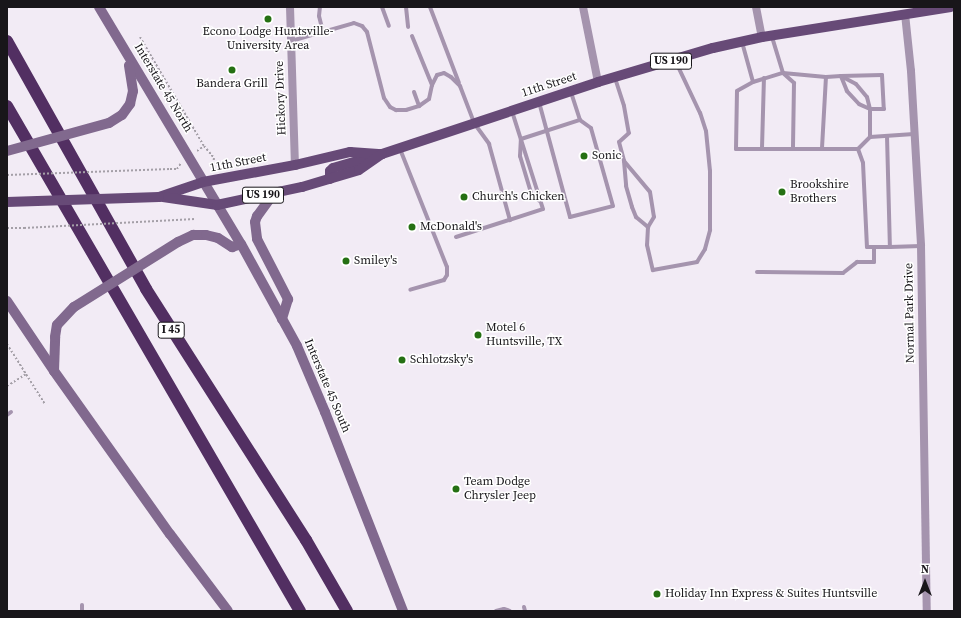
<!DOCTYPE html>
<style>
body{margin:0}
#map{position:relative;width:961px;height:618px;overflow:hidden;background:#f2ebf5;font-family:"Source Serif 4",serif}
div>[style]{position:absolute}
.path>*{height:2px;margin-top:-1px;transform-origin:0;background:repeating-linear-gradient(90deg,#a49fa7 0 2px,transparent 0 4px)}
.service>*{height:4px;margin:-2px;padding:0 2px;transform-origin:2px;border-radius:2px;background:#a594ae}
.minor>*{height:8px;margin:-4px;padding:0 4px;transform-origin:4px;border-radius:4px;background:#a594ae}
.secondary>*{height:10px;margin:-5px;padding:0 5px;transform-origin:5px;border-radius:5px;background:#81698e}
.primary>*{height:10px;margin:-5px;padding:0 5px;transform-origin:5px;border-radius:5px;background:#674a77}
.motorway>*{height:12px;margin:-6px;padding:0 6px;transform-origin:6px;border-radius:6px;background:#522f62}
.path-bridge>*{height:2px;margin-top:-1px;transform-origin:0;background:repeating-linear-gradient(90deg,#a49fa7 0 2px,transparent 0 4px)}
.secondary-bridge>*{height:10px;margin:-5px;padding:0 5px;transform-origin:5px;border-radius:5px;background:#81698e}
.primary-bridge>*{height:10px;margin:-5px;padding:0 5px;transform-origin:5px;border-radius:5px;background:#674a77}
.dots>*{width:11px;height:11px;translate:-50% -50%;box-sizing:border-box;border:2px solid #fff;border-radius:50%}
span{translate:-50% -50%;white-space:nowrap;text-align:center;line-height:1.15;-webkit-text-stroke:3px #fff;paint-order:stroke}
.shield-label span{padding:1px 3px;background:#fff;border:1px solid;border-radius:3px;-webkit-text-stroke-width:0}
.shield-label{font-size:11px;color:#18161a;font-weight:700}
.poi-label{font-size:12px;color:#18161a}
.left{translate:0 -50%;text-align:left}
.street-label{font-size:12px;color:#18161a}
.frame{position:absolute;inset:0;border:8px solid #18161a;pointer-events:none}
.north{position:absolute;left:905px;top:562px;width:40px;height:40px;-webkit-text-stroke:3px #fff;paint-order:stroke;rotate:0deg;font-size:11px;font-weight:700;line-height:16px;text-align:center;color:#18161a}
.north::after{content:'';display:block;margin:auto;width:14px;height:18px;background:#18161a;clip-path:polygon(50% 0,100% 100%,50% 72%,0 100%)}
</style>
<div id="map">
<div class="path">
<div style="left:140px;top:37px;width:126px;rotate:59.6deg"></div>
<div style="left:204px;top:146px;width:16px;rotate:50deg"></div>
<div style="left:214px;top:158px;width:7px;rotate:98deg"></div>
<div style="left:213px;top:165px;width:5px;rotate:68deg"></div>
<div style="left:197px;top:151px;width:9px;rotate:-36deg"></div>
<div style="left:170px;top:169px;width:7px"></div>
<div style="left:177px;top:169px;width:7px;rotate:-56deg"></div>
<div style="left:7px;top:228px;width:17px"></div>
<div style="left:7px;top:344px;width:71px;rotate:57.7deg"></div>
<div style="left:7px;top:386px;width:22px;rotate:-32deg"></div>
</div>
<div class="service">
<div style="left:382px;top:7px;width:20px;rotate:70deg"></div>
<div style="left:406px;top:7px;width:20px;rotate:84deg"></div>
<div style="left:430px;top:7px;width:81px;rotate:69.1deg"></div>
<div style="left:323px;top:32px;width:32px;rotate:-16deg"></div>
<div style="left:354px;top:23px;width:9px;rotate:21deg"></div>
<div style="left:362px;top:26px;width:8px;rotate:50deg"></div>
<div style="left:367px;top:32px;width:68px;rotate:75.6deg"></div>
<div style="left:384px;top:98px;width:11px;rotate:56deg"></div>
<div style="left:390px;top:107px;width:7px;rotate:27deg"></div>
<div style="left:396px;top:110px;width:10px"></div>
<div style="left:406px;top:110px;width:14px;rotate:-17deg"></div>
<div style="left:419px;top:106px;width:12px;rotate:-35deg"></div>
<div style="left:429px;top:99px;width:14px;rotate:-78deg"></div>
<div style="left:432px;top:85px;width:11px;rotate:-63deg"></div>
<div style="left:437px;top:75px;width:7px;rotate:-16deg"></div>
<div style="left:444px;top:73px;width:8px;rotate:30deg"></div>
<div style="left:451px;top:77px;width:13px;rotate:45deg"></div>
<div style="left:460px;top:86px;width:40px;rotate:69deg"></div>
<div style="left:474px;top:123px;width:26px;rotate:54deg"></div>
<div style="left:489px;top:144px;width:79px;rotate:74.6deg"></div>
<div style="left:412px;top:36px;width:53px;rotate:67.8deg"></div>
<div style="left:291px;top:41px;width:33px;rotate:-16deg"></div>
<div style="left:323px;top:32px;width:16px;rotate:-104deg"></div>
<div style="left:319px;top:16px;width:9px;rotate:-84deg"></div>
<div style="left:742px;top:42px;width:41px;rotate:74.6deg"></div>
<div style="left:753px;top:82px;width:31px;rotate:-17deg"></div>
<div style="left:783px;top:73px;width:39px;rotate:-107deg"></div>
<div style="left:783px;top:73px;width:43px;rotate:5.3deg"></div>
<div style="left:826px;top:77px;width:15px;rotate:-4deg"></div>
<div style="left:841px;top:76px;width:17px;rotate:28deg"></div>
<div style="left:856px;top:84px;width:17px;rotate:50deg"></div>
<div style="left:867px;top:97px;width:12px;rotate:76deg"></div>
<div style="left:870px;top:109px;width:12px;rotate:-156deg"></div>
<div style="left:859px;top:104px;width:18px;rotate:-133deg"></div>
<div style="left:847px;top:91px;width:16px;rotate:-112deg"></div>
<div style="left:841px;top:76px;width:41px;rotate:-1.4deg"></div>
<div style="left:882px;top:75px;width:34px;rotate:87deg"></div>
<div style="left:884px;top:109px;width:14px;rotate:180deg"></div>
<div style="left:870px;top:109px;width:28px;rotate:90deg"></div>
<div style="left:783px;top:73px;width:15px;rotate:42deg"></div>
<div style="left:794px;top:83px;width:65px;rotate:90.9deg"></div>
<div style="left:615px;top:78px;width:29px;rotate:72deg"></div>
<div style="left:624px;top:106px;width:27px;rotate:80deg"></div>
<div style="left:629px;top:133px;width:13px;rotate:138deg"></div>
<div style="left:619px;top:142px;width:20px;rotate:75deg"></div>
<div style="left:624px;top:161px;width:40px;rotate:50deg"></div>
<div style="left:650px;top:192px;width:25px;rotate:81deg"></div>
<div style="left:654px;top:217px;width:12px;rotate:121deg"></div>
<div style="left:648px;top:227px;width:18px;rotate:93deg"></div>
<div style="left:647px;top:245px;width:26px;rotate:77deg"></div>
<div style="left:653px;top:270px;width:45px;rotate:-10.3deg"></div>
<div style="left:697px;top:262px;width:15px;rotate:-58deg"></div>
<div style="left:705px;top:249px;width:20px;rotate:-75deg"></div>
<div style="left:710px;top:230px;width:59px;rotate:-90deg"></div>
<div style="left:710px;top:171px;width:40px;rotate:-95.7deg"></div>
<div style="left:706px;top:131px;width:19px;rotate:-108deg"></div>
<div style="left:700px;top:113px;width:59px;rotate:-115.3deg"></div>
<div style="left:753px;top:82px;width:18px;rotate:151deg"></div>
<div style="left:737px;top:91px;width:58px;rotate:91deg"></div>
<div style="left:736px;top:149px;width:122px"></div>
<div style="left:858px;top:149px;width:17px;rotate:-45deg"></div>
<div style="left:870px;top:137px;width:44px;rotate:-3.9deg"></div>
<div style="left:414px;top:92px;width:15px;rotate:70deg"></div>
<div style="left:539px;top:102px;width:119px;rotate:74.9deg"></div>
<div style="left:570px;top:217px;width:44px;rotate:-14.3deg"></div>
<div style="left:613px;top:206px;width:81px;rotate:-105.8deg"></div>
<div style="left:591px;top:128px;width:14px;rotate:-144deg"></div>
<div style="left:580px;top:120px;width:29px;rotate:-108deg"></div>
<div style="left:887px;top:136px;width:111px;rotate:88.5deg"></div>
<div style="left:890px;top:247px;width:31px;rotate:-2deg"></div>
<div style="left:762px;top:148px;width:70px;rotate:-88.4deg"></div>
<div style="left:822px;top:148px;width:71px;rotate:-86.8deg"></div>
<div style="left:400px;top:149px;width:127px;rotate:68.3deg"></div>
<div style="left:447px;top:267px;width:8px;rotate:90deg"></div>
<div style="left:447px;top:275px;width:6px;rotate:121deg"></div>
<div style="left:444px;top:280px;width:35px;rotate:164deg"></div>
<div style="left:858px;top:149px;width:15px;rotate:70deg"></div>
<div style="left:863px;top:163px;width:84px;rotate:87.3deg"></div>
<div style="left:867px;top:247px;width:23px"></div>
<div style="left:624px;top:161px;width:25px;rotate:85deg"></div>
<div style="left:626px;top:186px;width:22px;rotate:74deg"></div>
<div style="left:632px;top:207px;width:11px;rotate:68deg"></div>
<div style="left:636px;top:217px;width:16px;rotate:40deg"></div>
<div style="left:540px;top:201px;width:9px;rotate:-148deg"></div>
<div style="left:532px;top:196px;width:42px;rotate:-106.7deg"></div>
<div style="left:520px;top:156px;width:17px;rotate:-87deg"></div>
<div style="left:521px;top:139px;width:62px;rotate:-17.9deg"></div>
<div style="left:456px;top:237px;width:91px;rotate:-17.8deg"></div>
<div style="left:543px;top:209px;width:103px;rotate:-107.6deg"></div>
<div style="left:757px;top:272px;width:86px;rotate:0.7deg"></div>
<div style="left:843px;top:273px;width:18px;rotate:-38deg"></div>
<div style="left:857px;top:262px;width:17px"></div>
<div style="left:874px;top:262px;width:15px;rotate:-90deg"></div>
<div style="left:7px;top:415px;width:5px;rotate:-37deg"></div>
<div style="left:82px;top:605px;width:6px;rotate:90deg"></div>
<div style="left:524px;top:607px;width:4px;rotate:76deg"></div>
<div style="left:496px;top:611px;width:8px;rotate:-14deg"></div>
<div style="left:504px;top:609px;width:6px;rotate:18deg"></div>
</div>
<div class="minor">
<div style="left:290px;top:7px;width:158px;rotate:88.2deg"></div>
<div style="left:583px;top:7px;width:76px;rotate:78.7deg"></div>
<div style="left:756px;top:7px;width:31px;rotate:79deg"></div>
<div style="left:905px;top:14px;width:57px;rotate:84deg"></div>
<div style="left:911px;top:71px;width:175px;rotate:86.7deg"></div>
<div style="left:921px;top:246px;width:365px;rotate:89.1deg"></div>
</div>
<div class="secondary">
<div style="left:99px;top:7px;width:276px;rotate:59.1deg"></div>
<div style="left:241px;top:244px;width:116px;rotate:61.2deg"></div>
<div style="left:297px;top:346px;width:72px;rotate:67deg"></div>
<div style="left:325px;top:412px;width:214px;rotate:68.6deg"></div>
<div style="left:109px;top:123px;width:15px;rotate:-32deg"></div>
<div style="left:122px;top:115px;width:14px;rotate:-54deg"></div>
<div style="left:130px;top:104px;width:13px;rotate:-77deg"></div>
<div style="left:133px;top:91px;width:26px;rotate:-99deg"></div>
<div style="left:274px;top:193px;width:29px;rotate:126deg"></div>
<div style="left:257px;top:216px;width:6px;rotate:108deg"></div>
<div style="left:255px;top:222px;width:17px;rotate:83deg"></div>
<div style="left:257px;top:239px;width:68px;rotate:62.7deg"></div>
<div style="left:288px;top:299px;width:21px;rotate:107deg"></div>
<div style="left:178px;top:242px;width:17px;rotate:-25deg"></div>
<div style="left:193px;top:235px;width:13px"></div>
<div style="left:206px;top:235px;width:12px;rotate:14deg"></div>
<div style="left:218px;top:238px;width:17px;rotate:33deg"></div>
<div style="left:232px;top:247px;width:9px;rotate:-18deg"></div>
<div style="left:7px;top:301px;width:84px;rotate:56.1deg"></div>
<div style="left:54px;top:371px;width:200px;rotate:54.6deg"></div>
<div style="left:170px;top:534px;width:96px;rotate:53deg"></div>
<div style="left:54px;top:371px;width:34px;rotate:-88deg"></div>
<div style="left:55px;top:337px;width:12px;rotate:-81deg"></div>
<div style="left:57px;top:325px;width:25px;rotate:-47deg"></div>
</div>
<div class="primary">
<div style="left:330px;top:179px;width:8px;rotate:-90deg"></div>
<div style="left:330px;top:171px;width:4px;rotate:-45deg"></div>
<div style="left:333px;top:168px;width:43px;rotate:-16.3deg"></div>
<div style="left:159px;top:197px;width:46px;rotate:-18.8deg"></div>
<div style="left:203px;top:182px;width:94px;rotate:-10.5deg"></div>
<div style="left:295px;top:165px;width:57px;rotate:-13.3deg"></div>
<div style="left:350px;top:152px;width:32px;rotate:4deg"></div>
<div style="left:382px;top:154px;width:228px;rotate:-18.4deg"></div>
<div style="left:598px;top:82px;width:120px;rotate:-16.5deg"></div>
<div style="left:713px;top:48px;width:50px;rotate:-12.7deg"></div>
<div style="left:762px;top:37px;width:191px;rotate:-9deg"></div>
<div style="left:163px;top:197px;width:55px;rotate:8.4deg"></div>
<div style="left:217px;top:205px;width:87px;rotate:-12deg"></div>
<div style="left:302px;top:187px;width:59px;rotate:-16.6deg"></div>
<div style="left:359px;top:170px;width:28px;rotate:-35deg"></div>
</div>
<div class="motorway">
<div style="left:7px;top:41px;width:284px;rotate:60.7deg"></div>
<div style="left:146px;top:289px;width:298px;rotate:57.5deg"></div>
<div style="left:306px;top:540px;width:82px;rotate:60deg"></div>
<div style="left:7px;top:106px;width:584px;rotate:59.88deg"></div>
</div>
<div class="path-bridge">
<div style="left:7px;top:175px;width:163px;rotate:-2.1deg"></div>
<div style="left:24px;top:228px;width:171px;rotate:-3deg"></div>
</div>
<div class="secondary-bridge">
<div style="left:7px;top:151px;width:106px;rotate:-15.4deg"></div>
<div style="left:74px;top:307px;width:123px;rotate:-32deg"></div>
</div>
<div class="primary-bridge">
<div style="left:7px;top:202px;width:152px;rotate:-1.9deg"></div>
</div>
<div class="dots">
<div style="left:268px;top:19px;background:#257013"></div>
<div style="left:232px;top:70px;background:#257013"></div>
<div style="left:584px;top:156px;background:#257013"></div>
<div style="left:782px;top:192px;background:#257013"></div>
<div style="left:464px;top:197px;background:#257013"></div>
<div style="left:412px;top:227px;background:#257013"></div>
<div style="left:346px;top:261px;background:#257013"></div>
<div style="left:478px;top:335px;background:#257013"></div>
<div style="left:402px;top:360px;background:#257013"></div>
<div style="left:456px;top:489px;background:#257013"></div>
<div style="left:657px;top:594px;background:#257013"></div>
</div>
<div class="shield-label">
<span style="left:671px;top:61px">US 190</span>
<span style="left:263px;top:195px">US 190</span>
<span style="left:171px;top:330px">I 45</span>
</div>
<div class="poi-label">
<span style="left:268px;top:39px">Econo Lodge Huntsville-<br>University Area</span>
<span style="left:232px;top:84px">Bandera Grill</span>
<span class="left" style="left:592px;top:156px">Sonic</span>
<span class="left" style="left:790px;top:192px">Brookshire<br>Brothers</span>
<span class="left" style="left:472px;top:197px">Church's Chicken</span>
<span class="left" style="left:420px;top:227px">McDonald's</span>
<span class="left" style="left:354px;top:261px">Smiley's</span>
<span class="left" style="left:486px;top:335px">Motel 6<br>Huntsville, TX</span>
<span class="left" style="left:410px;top:360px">Schlotzsky's</span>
<span class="left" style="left:464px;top:489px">Team Dodge<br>Chrysler Jeep</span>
<span class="left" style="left:665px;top:594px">Holiday Inn Express &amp; Suites Huntsville</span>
</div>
<div class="street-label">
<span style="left:549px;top:85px;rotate:-18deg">11th Street</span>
<span style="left:163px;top:88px;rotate:59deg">Interstate 45 North</span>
<span style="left:281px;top:98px;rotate:-92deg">Hickory Drive</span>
<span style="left:238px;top:163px;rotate:-11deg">11th Street</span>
<span style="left:910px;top:313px;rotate:-91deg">Normal Park Drive</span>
<span style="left:327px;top:386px;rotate:67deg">Interstate 45 South</span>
</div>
<div class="frame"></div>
<div class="north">N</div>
</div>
